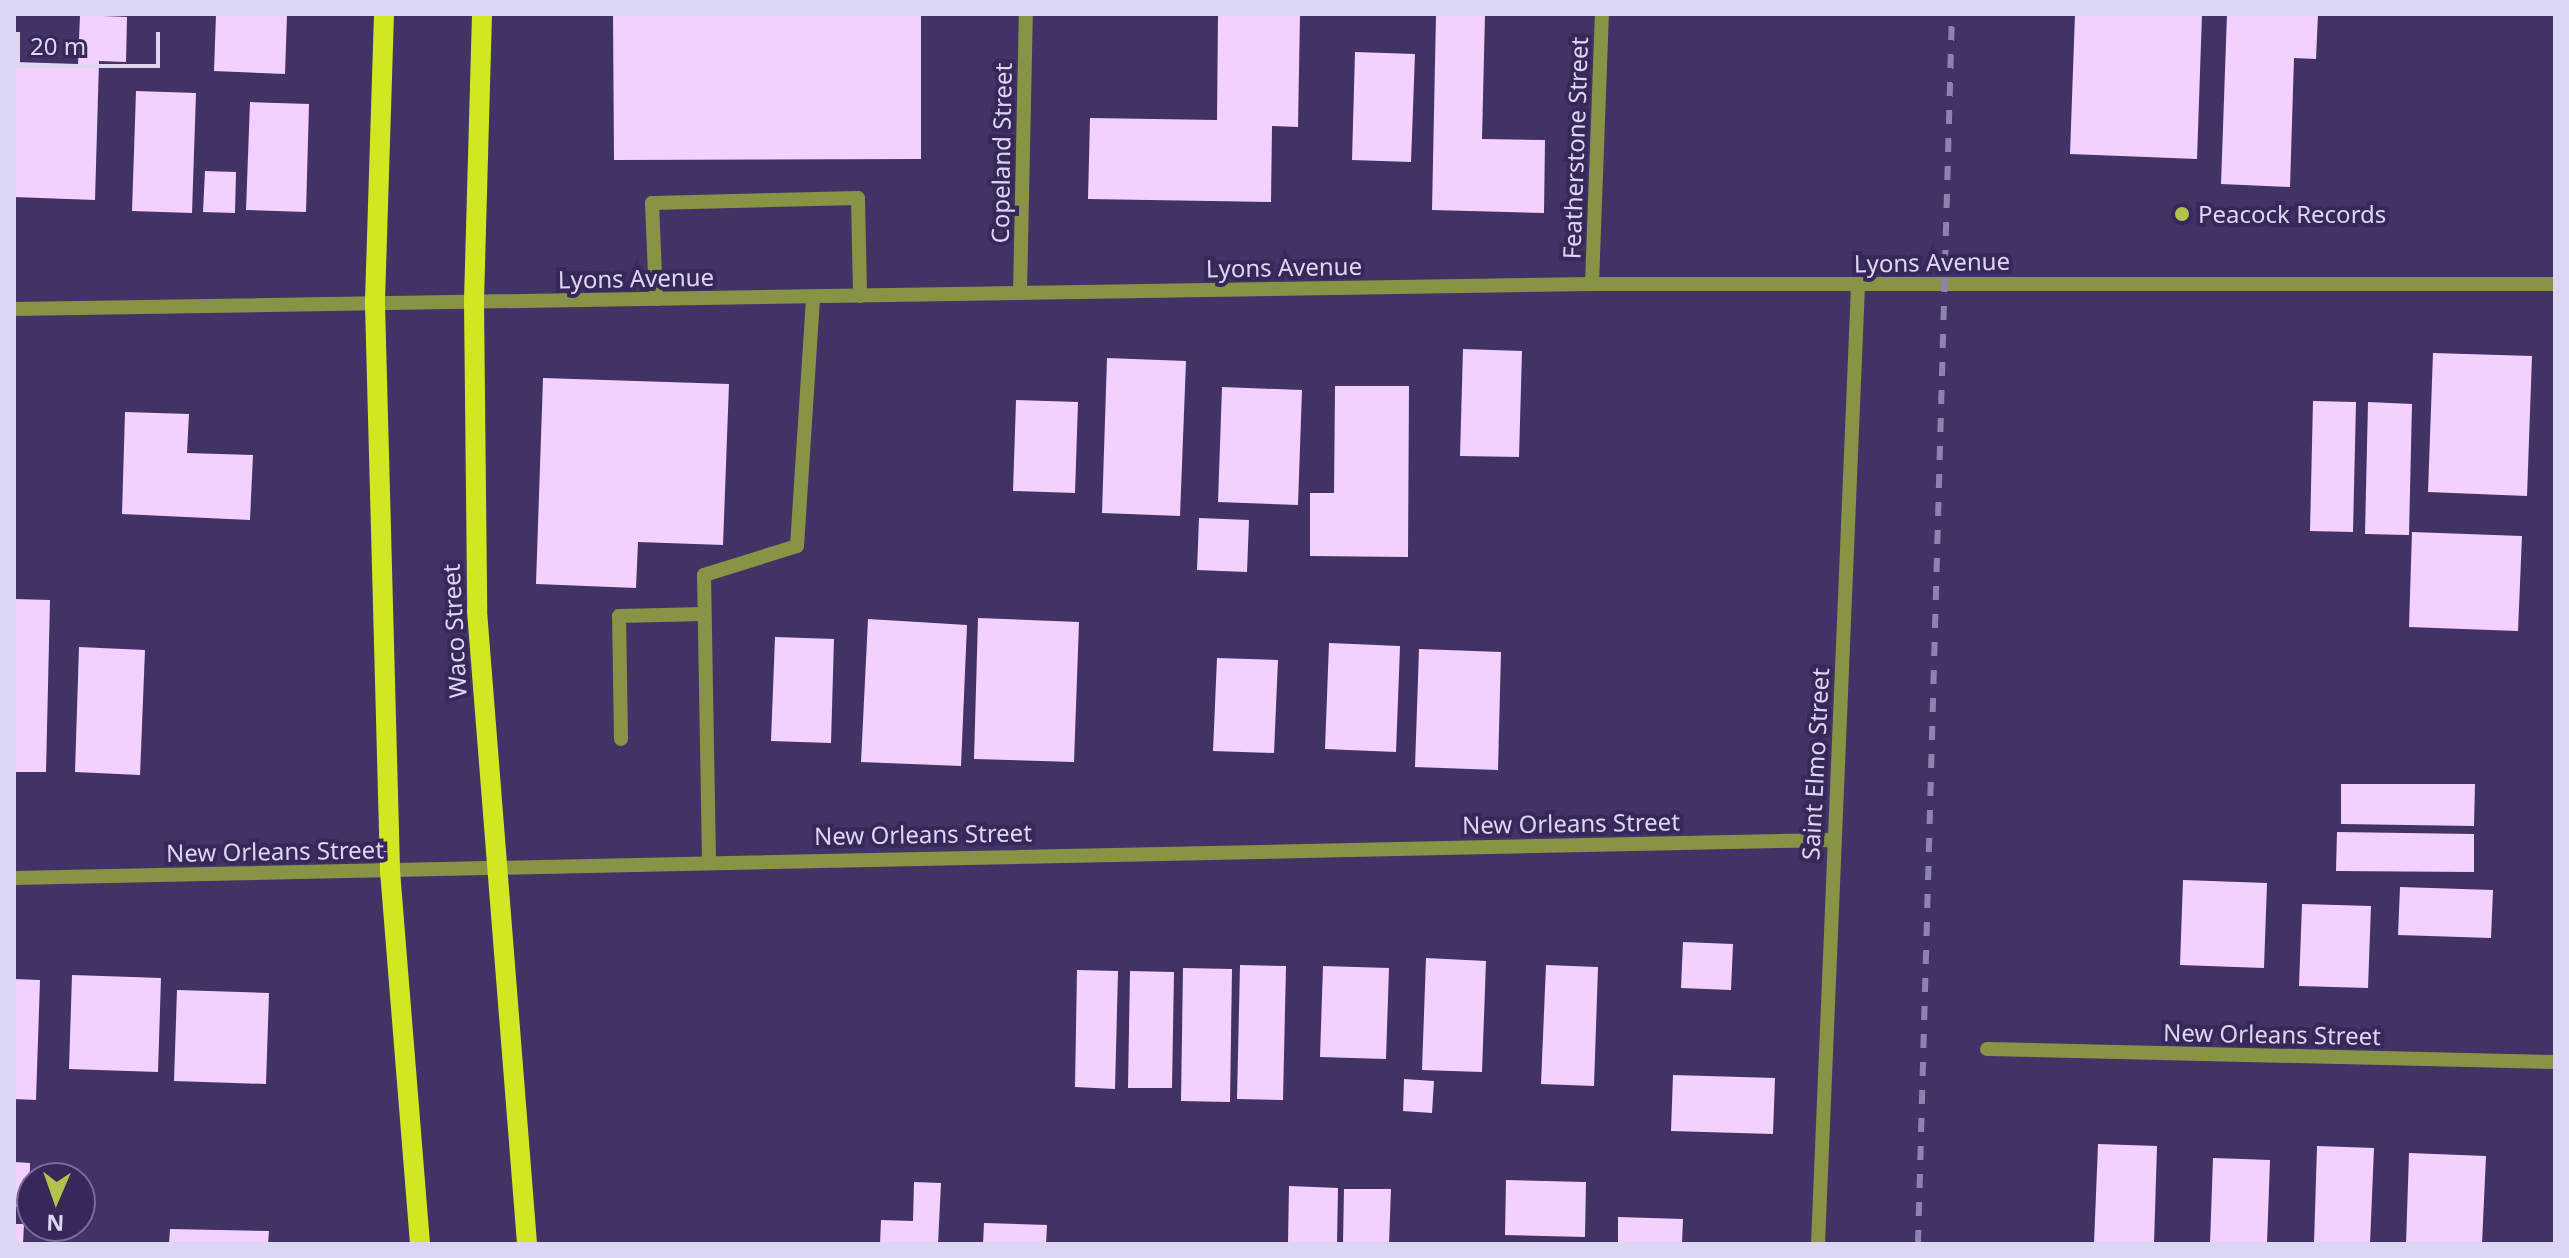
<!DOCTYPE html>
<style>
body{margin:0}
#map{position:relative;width:2569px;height:1258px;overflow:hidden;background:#423266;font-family:"Noto Sans",sans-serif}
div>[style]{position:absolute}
.building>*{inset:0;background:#f2d1ff}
.minor>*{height:14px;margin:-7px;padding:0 7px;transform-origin:7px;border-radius:7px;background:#889345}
.major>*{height:20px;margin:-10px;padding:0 10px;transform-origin:10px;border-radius:10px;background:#d2e622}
.rail>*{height:6px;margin-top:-3px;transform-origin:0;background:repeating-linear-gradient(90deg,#8e83ac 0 14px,transparent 0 28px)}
.dots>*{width:22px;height:22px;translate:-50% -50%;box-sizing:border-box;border:4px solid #38285a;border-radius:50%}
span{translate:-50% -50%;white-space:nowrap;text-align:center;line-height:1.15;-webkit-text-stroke:8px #38285a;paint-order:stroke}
.street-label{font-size:24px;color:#dcd5f4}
.poi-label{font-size:24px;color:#dcd5f4}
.left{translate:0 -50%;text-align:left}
.frame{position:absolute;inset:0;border:16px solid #dcd5f4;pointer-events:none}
.north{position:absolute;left:16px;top:1162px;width:80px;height:80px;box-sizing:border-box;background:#38285a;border:2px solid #7a6d98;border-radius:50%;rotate:182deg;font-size:22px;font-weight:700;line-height:32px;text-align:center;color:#dcd5f4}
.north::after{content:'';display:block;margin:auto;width:28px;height:36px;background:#b3c24b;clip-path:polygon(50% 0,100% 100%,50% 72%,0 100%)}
.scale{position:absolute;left:16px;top:32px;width:144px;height:36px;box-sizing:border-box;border:4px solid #dcd5f4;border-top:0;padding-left:10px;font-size:24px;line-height:28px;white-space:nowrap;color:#dcd5f4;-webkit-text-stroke:6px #38285a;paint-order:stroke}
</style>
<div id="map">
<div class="building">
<div style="clip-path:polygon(216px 14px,287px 15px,285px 74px,214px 71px)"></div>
<div style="clip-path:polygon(613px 14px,921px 14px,921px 159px,614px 160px)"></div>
<div style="clip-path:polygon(1218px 14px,1300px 14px,1298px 127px,1272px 126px,1271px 202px,1088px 199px,1090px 118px,1217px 120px)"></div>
<div style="clip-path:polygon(1436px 14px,1485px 14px,1482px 139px,1545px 140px,1544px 213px,1432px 210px)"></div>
<div style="clip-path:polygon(2075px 14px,2202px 14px,2197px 159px,2070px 154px)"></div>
<div style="clip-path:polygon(2227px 14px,2318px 14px,2316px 59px,2294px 58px,2290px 187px,2221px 184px)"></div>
<div style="clip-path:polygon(80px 15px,127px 17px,126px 62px,99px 61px,95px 200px,14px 197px,14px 62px,78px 64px)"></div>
<div style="clip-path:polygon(1355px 52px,1415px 54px,1411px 162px,1352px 160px)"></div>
<div style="clip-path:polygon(136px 91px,196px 93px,192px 213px,132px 211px)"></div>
<div style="clip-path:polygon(250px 102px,309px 104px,306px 212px,246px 210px)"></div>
<div style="clip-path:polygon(205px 171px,236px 172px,235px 213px,203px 212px)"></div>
<div style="clip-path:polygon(1463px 349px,1522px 351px,1519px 457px,1460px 456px)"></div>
<div style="clip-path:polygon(2433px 353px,2532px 356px,2527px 496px,2428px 492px)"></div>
<div style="clip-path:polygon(1107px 358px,1186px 361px,1180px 516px,1102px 513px)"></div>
<div style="clip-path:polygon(543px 378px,729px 384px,723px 545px,638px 542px,636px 588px,536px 584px)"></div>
<div style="clip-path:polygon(1335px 386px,1409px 386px,1408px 557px,1310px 556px,1310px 493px,1334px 493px)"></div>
<div style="clip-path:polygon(1222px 387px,1302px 390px,1298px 505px,1218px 502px)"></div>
<div style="clip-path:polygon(1016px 400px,1078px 402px,1075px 493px,1013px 491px)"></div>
<div style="clip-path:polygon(2313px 401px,2356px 402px,2353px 532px,2310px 531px)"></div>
<div style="clip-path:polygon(2368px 402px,2412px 404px,2409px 535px,2365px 534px)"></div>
<div style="clip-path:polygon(125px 412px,189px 414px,187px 453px,253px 455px,250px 520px,122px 514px)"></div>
<div style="clip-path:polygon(1199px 518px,1249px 520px,1247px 572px,1197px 570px)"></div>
<div style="clip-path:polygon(2412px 532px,2522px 536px,2518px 631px,2409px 627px)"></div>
<div style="clip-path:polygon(14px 599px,50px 600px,46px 772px,14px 772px)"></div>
<div style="clip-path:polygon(978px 618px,1079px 622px,1074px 762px,974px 759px)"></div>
<div style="clip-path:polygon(868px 619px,967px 625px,961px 766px,861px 762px)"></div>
<div style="clip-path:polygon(775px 637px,834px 639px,831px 743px,771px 741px)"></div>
<div style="clip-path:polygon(1329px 643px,1400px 646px,1396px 752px,1325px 749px)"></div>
<div style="clip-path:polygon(79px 647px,145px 650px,140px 775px,75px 772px)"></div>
<div style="clip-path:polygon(1419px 649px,1501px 652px,1498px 770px,1415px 767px)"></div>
<div style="clip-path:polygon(1217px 658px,1278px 660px,1274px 753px,1213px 751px)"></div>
<div style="clip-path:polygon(2341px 784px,2475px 784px,2474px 826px,2341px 824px)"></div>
<div style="clip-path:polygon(2337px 832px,2474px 834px,2474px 872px,2336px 871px)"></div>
<div style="clip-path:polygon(2183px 880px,2267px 883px,2264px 968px,2180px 965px)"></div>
<div style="clip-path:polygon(2400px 887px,2493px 890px,2491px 938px,2398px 935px)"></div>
<div style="clip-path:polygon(2302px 904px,2371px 906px,2368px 988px,2299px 986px)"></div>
<div style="clip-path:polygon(1683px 942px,1733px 944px,1731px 990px,1681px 988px)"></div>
<div style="clip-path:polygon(1426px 958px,1486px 961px,1482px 1072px,1422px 1070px)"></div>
<div style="clip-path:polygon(1240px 965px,1286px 966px,1283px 1100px,1237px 1099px)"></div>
<div style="clip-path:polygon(1546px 965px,1598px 967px,1594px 1086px,1541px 1084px)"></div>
<div style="clip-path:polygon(1323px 966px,1389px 968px,1386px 1059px,1320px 1057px)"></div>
<div style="clip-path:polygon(1183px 968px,1232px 969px,1230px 1102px,1181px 1101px)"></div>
<div style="clip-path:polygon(1077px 970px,1118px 971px,1115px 1089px,1075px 1087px)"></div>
<div style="clip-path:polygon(1130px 971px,1174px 972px,1172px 1088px,1128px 1088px)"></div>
<div style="clip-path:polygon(72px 975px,161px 978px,158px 1072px,69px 1069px)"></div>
<div style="clip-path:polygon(14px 979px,40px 980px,36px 1100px,14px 1099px)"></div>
<div style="clip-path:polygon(177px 990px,269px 993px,266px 1084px,174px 1081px)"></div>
<div style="clip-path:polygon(1673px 1075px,1775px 1078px,1773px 1134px,1671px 1131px)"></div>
<div style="clip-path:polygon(1404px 1079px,1434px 1081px,1432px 1113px,1403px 1111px)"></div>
<div style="clip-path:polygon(2098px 1144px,2157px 1146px,2154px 1244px,2094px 1244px)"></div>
<div style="clip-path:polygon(2317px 1146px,2374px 1148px,2370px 1244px,2314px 1244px)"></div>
<div style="clip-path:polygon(2409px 1153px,2486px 1156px,2482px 1244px,2406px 1244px)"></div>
<div style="clip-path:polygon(2213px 1158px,2270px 1160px,2267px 1244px,2210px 1244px)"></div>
<div style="clip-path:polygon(14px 1162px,30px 1163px,29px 1207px,14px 1207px)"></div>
<div style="clip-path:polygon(1506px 1180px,1586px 1182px,1585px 1237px,1505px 1235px)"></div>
<div style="clip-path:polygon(914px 1182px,941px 1183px,938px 1244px,880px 1244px,881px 1220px,913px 1221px)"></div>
<div style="clip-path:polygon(1289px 1186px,1338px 1188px,1337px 1244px,1288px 1244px)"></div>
<div style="clip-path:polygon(1344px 1189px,1391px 1189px,1389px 1244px,1343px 1244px)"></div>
<div style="clip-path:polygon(1618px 1217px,1683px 1219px,1682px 1244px,1618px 1244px)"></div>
<div style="clip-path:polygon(984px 1223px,1047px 1225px,1046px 1244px,983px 1244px)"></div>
<div style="clip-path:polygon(14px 1224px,24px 1224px,23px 1244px,14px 1244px)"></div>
<div style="clip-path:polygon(170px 1229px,269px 1231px,268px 1244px,169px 1244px)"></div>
</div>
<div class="minor">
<div style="left:1592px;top:284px;width:270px;rotate:-87.9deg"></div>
<div style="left:1020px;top:293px;width:279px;rotate:-88.8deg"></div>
<div style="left:656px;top:299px;width:96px;rotate:-92.4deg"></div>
<div style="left:652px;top:203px;width:206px;rotate:-1.4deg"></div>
<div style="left:858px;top:198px;width:98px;rotate:88.8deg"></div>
<div style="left:14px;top:309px;width:1578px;rotate:-0.91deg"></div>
<div style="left:1592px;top:284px;width:963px"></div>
<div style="left:621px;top:739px;width:123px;rotate:-90.9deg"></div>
<div style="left:619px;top:616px;width:85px;rotate:-1.3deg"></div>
<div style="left:709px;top:860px;width:285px;rotate:-91deg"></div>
<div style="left:704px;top:575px;width:97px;rotate:-17.3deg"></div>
<div style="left:797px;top:546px;width:248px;rotate:-86.3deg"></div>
<div style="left:14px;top:878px;width:1819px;rotate:-1.2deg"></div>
<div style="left:1987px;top:1049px;width:568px;rotate:1.31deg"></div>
<div style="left:1818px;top:1244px;width:959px;rotate:-87.61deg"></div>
</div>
<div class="major">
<div style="left:384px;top:14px;width:290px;rotate:91.8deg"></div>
<div style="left:375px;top:304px;width:567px;rotate:88.48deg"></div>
<div style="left:390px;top:871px;width:374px;rotate:85.4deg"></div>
<div style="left:482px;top:14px;width:288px;rotate:91.6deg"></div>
<div style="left:474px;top:302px;width:309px;rotate:89.4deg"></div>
<div style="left:477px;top:611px;width:635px;rotate:85.48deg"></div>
</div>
<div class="rail">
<div style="left:1918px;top:1244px;width:1230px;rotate:-88.42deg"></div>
</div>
<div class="dots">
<div style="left:2182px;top:214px;background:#b3c24b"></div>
</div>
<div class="street-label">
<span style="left:1575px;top:148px;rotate:-88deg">Featherstone Street</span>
<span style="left:1001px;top:153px;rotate:-89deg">Copeland Street</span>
<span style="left:1932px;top:262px;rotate:-1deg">Lyons Avenue</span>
<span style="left:1284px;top:267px;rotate:-1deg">Lyons Avenue</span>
<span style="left:636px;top:278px;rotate:-1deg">Lyons Avenue</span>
<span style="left:454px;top:631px;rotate:-93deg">Waco Street</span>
<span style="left:1815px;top:764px;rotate:-87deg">Saint Elmo Street</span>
<span style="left:1571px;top:823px;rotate:-1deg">New Orleans Street</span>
<span style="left:923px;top:834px;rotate:-1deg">New Orleans Street</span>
<span style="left:275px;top:851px;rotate:-1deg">New Orleans Street</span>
<span style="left:2272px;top:1034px;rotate:1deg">New Orleans Street</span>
</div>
<div class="poi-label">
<span class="left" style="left:2198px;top:214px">Peacock Records</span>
</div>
<div class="frame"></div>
<div class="north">N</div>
<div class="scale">20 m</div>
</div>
